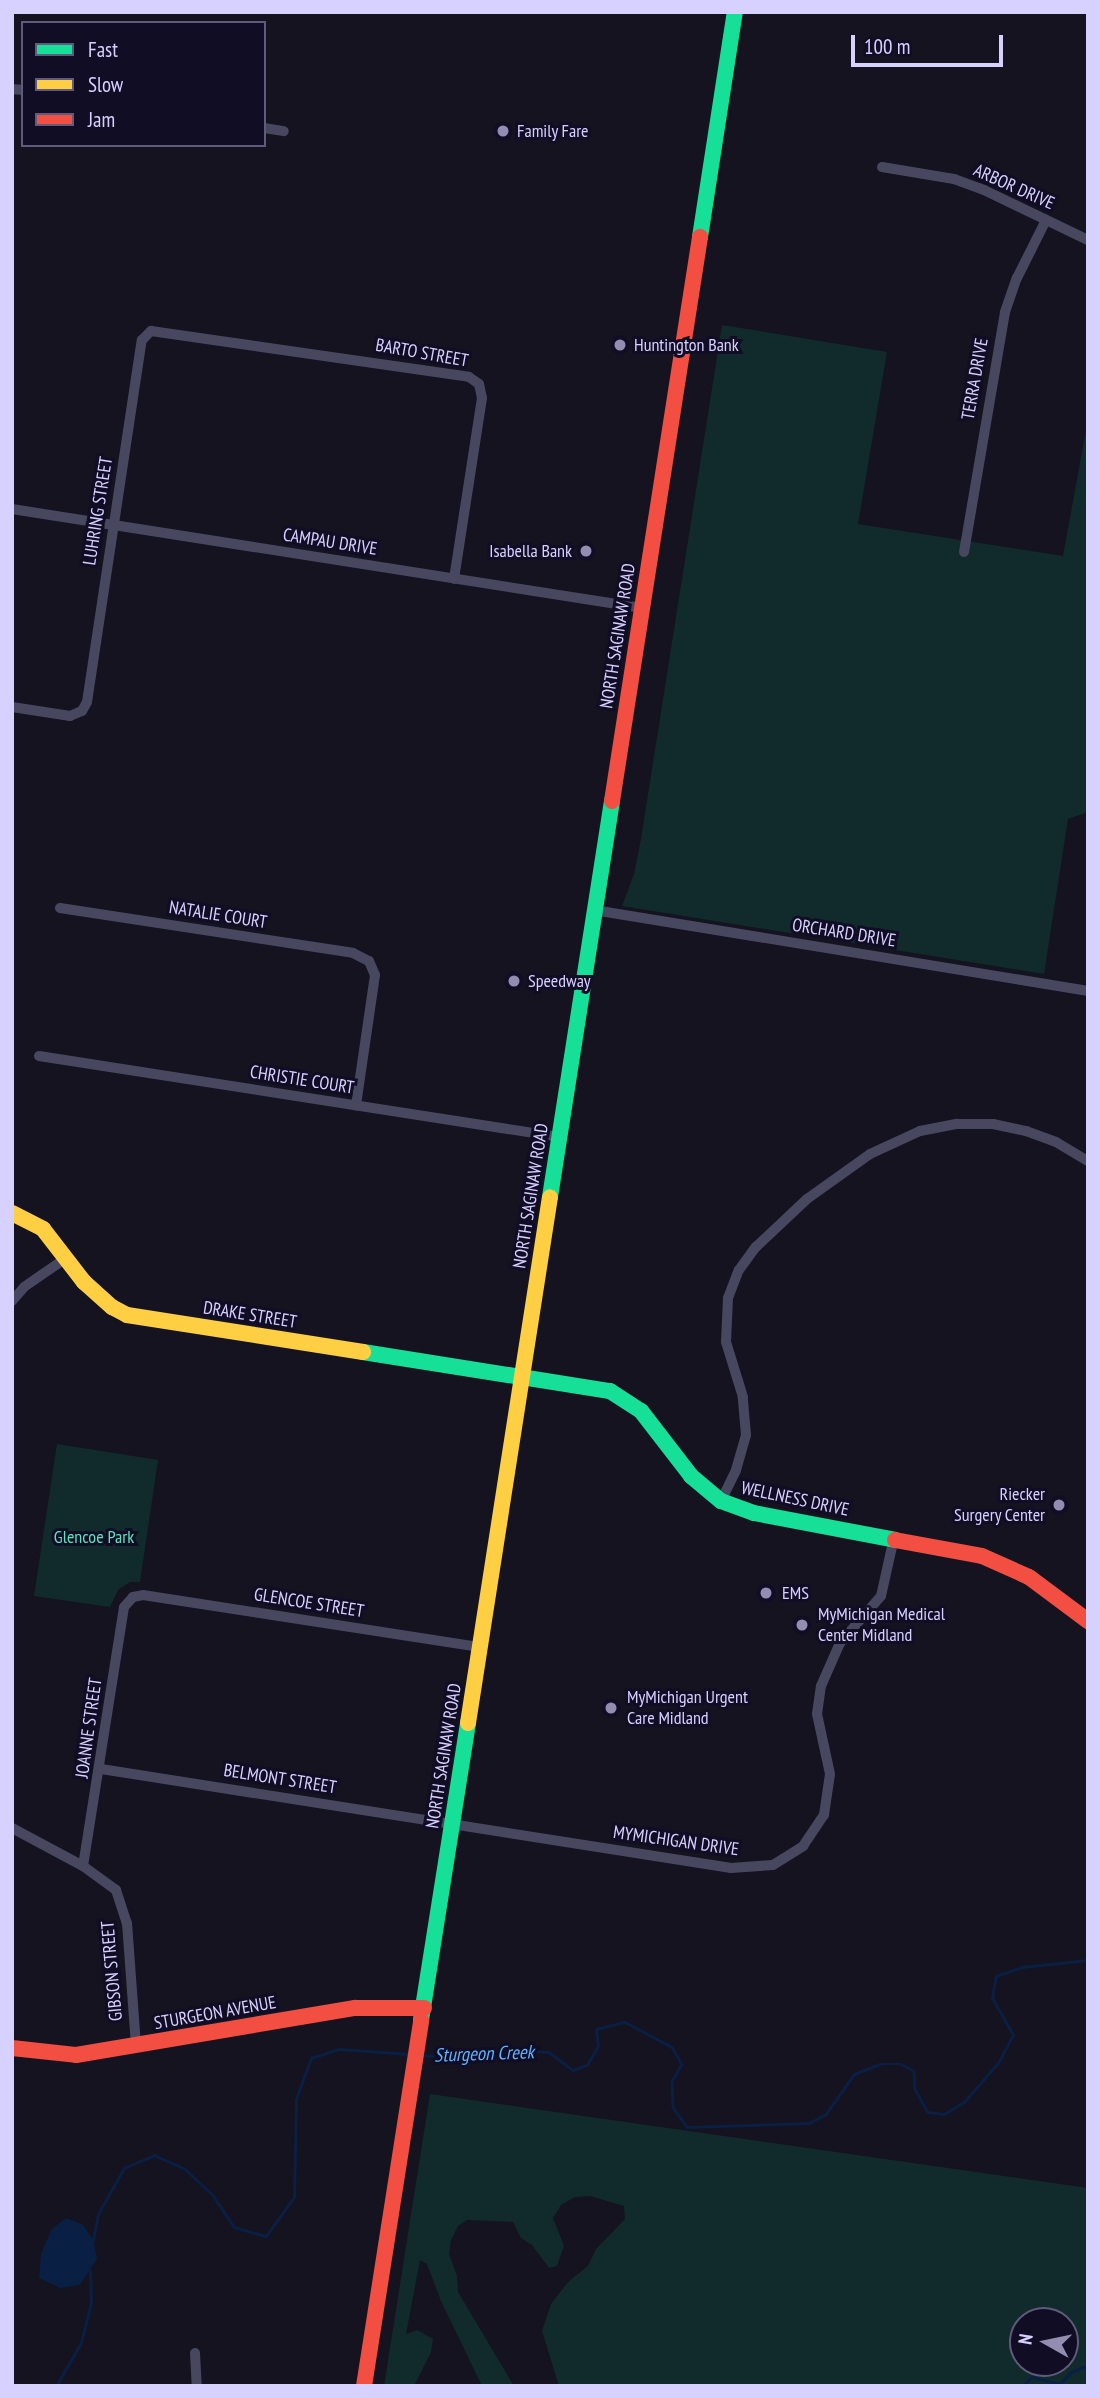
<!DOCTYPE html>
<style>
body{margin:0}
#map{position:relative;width:1100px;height:2398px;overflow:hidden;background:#14131f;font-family:"PT Sans Narrow",sans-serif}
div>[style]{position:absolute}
.green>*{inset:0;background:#112b2c}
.water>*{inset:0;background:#0a1f44}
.stream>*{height:2.5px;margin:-1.25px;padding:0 1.25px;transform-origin:1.25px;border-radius:1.25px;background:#0a1f44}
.street>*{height:10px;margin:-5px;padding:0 5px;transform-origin:5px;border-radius:5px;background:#484760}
.fast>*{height:16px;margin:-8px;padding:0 8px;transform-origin:8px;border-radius:8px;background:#16e098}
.slow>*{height:16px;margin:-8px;padding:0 8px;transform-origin:8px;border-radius:8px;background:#ffcf43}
.jam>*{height:16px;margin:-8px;padding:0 8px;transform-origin:8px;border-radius:8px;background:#f24e42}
.dots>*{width:19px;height:19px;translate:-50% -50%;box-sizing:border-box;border:4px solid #110d25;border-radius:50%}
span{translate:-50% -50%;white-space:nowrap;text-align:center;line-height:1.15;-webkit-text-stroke:6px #110d25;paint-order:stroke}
.poi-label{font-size:18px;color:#d7d1ff}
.left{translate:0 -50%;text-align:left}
.right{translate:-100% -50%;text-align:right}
.street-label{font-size:18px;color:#d7d1ff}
.park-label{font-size:18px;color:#57e5c2}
.water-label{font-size:19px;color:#5fb4ff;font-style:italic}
.frame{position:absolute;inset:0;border:14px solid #d7d1ff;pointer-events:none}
.legend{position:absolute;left:21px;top:21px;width:245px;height:126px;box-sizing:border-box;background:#110d25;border:2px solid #605b7c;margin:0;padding:9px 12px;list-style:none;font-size:21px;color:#d7d1ff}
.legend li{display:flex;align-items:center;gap:14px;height:35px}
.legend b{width:35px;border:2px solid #605b7c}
.north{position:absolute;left:1009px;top:2307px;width:70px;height:70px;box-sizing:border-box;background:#110d25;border:2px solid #605b7c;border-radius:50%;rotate:279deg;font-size:19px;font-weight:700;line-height:28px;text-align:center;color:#d7d1ff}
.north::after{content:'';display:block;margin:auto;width:24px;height:32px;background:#938eb1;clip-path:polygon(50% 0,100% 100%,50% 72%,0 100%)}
.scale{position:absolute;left:851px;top:35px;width:152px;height:32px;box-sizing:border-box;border:4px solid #d7d1ff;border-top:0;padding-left:9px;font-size:21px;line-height:24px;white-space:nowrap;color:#d7d1ff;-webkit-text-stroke:5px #110d25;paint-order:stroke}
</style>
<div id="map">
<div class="green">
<div style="clip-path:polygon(722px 325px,887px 352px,858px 524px,1063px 556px,1088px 419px,1088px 812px,1068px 819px,1044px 974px,622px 906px,634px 874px,641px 839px)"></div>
<div style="clip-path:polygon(57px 1444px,158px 1460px,140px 1582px,130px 1582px,118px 1590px,110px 1607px,34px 1596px)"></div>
<div style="clip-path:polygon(evenodd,430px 2094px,1088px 2188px,1088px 2386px,559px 2386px,542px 2331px,551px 2304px,568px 2282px,588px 2266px,596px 2249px,625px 2219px,624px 2206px,590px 2196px,575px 2197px,561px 2205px,553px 2218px,564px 2246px,557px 2266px,549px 2268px,532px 2245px,521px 2238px,513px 2222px,467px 2220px,458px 2226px,451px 2240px,449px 2254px,457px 2276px,458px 2292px,514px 2386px,482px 2386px,441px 2301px,427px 2264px,420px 2260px,406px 2334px,417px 2330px,433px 2339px,431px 2352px,414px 2386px,384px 2386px,430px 2094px,1023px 2321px,1065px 2321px,1065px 2363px,1023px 2363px,1023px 2321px)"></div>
</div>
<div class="water">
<div style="clip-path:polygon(66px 2218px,82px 2224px,93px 2239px,97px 2259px,80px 2285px,60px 2288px,39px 2278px,41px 2254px,51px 2230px)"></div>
</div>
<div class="stream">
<div style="left:423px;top:2055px;width:19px;rotate:6deg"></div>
<div style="left:442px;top:2057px;width:70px;rotate:-5.7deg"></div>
<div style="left:512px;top:2050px;width:37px;rotate:3deg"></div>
<div style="left:549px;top:2052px;width:30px;rotate:37deg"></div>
<div style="left:573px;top:2070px;width:15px;rotate:-20deg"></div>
<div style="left:587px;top:2065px;width:22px;rotate:-60deg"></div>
<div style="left:598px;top:2046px;width:17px;rotate:-97deg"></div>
<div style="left:596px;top:2029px;width:30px;rotate:-14deg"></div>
<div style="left:625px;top:2022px;width:53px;rotate:28deg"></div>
<div style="left:672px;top:2047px;width:20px;rotate:60deg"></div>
<div style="left:682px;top:2064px;width:20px;rotate:120deg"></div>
<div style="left:672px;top:2081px;width:26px;rotate:88deg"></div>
<div style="left:673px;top:2107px;width:24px;rotate:55deg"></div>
<div style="left:687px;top:2127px;width:122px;rotate:-1.9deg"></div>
<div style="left:809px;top:2123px;width:19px;rotate:-28deg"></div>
<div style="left:826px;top:2114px;width:49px;rotate:-55deg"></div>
<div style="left:854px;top:2074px;width:28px;rotate:-21deg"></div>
<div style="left:880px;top:2064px;width:21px"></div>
<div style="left:901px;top:2064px;width:15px;rotate:28deg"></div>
<div style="left:914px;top:2071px;width:18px;rotate:87deg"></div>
<div style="left:915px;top:2089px;width:26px;rotate:61deg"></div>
<div style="left:928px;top:2112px;width:16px;rotate:7deg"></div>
<div style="left:944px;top:2114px;width:23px;rotate:-31deg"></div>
<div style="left:964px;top:2102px;width:52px;rotate:-48.9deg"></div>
<div style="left:998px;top:2063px;width:32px;rotate:-62deg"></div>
<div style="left:1013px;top:2035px;width:43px;rotate:-119.6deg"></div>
<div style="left:992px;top:1998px;width:22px;rotate:-80deg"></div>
<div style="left:996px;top:1976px;width:28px;rotate:-19deg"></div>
<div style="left:1022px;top:1967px;width:66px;rotate:-6.1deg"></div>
<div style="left:93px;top:2240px;width:26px;rotate:-79deg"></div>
<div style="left:98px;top:2214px;width:53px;rotate:-60.5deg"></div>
<div style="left:124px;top:2168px;width:33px;rotate:-23deg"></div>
<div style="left:154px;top:2155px;width:34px;rotate:24deg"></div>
<div style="left:185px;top:2169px;width:37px;rotate:43deg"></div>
<div style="left:212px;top:2194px;width:40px;rotate:56deg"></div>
<div style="left:234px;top:2227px;width:33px;rotate:16deg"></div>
<div style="left:266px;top:2236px;width:48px;rotate:-54.3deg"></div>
<div style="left:294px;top:2197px;width:98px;rotate:-88.8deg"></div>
<div style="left:296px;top:2099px;width:44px;rotate:-69.9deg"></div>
<div style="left:311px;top:2058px;width:29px;rotate:-18deg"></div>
<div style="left:339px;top:2049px;width:70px;rotate:4.1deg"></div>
<div style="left:56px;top:2386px;width:50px;rotate:-59.8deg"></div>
<div style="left:81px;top:2343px;width:41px;rotate:-76deg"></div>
<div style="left:91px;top:2303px;width:32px;rotate:-92deg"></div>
<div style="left:1022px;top:2386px;width:13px;rotate:-42deg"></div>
<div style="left:1032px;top:2377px;width:29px;rotate:14deg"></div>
<div style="left:1060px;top:2384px;width:15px;rotate:-48deg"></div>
<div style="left:1070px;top:2373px;width:14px;rotate:-25deg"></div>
<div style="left:1083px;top:2367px;width:5px;rotate:22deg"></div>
</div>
<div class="street">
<div style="left:12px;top:89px;width:11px;rotate:5deg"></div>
<div style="left:264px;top:128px;width:20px;rotate:9deg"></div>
<div style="left:882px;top:167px;width:73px;rotate:9.5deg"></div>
<div style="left:954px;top:179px;width:32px;rotate:20deg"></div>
<div style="left:984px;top:190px;width:115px;rotate:25.7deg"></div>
<div style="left:12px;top:509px;width:638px;rotate:8.93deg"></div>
<div style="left:964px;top:552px;width:243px;rotate:-80.3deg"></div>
<div style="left:1005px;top:312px;width:36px;rotate:-71deg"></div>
<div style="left:1017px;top:278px;width:65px;rotate:-63.4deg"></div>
<div style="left:12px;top:707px;width:59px;rotate:8.8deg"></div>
<div style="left:70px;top:716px;width:13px;rotate:-23deg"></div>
<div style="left:82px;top:711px;width:10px;rotate:-61deg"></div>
<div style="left:87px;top:702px;width:366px;rotate:-81.4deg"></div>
<div style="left:142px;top:340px;width:13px;rotate:-45deg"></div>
<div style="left:151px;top:331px;width:321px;rotate:8.2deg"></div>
<div style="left:469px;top:377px;width:12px;rotate:35deg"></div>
<div style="left:479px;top:384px;width:14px;rotate:78deg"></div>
<div style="left:482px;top:398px;width:183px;rotate:98.8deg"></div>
<div style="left:60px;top:908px;width:296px;rotate:8.7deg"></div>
<div style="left:353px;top:953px;width:18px;rotate:27deg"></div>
<div style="left:369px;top:961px;width:15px;rotate:67deg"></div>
<div style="left:375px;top:975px;width:132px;rotate:98.3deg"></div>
<div style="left:594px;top:910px;width:501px;rotate:9.31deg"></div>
<div style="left:39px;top:1056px;width:526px;rotate:8.85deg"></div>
<div style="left:12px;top:1301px;width:18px;rotate:-49deg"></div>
<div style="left:24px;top:1287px;width:51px;rotate:-34.6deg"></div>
<div style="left:721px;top:1501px;width:34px;rotate:-64deg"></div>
<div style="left:736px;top:1470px;width:36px;rotate:-74deg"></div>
<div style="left:746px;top:1435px;width:38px;rotate:-95deg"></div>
<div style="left:743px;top:1397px;width:58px;rotate:-107.2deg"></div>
<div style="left:726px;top:1342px;width:44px;rotate:-87.4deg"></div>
<div style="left:728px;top:1298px;width:30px;rotate:-69deg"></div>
<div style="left:739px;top:1270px;width:29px;rotate:-54deg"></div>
<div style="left:756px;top:1247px;width:70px;rotate:-43.3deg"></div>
<div style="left:807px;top:1199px;width:77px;rotate:-35.5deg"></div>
<div style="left:870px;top:1154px;width:55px;rotate:-24.7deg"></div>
<div style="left:920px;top:1131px;width:38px;rotate:-11deg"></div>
<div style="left:957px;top:1124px;width:36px"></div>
<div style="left:993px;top:1124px;width:34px;rotate:12deg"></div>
<div style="left:1026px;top:1131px;width:32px;rotate:20deg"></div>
<div style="left:1056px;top:1142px;width:37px;rotate:31deg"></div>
<div style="left:101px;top:1769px;width:638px;rotate:8.93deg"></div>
<div style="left:731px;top:1868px;width:42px;rotate:-4.1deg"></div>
<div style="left:773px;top:1865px;width:36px;rotate:-32deg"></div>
<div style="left:803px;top:1846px;width:37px;rotate:-56deg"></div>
<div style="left:824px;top:1815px;width:41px;rotate:-81.7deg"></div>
<div style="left:830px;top:1774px;width:61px;rotate:-102.2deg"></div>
<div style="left:817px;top:1714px;width:28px;rotate:-82deg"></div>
<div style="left:821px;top:1686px;width:47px;rotate:-66.2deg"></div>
<div style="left:840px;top:1643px;width:62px;rotate:-48.9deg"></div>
<div style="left:881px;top:1596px;width:59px;rotate:-77.4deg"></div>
<div style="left:12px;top:1828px;width:81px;rotate:28.2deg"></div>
<div style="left:83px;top:1866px;width:41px;rotate:36deg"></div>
<div style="left:116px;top:1890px;width:35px;rotate:72deg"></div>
<div style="left:127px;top:1923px;width:123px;rotate:85.8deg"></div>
<div style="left:83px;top:1866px;width:262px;rotate:-81deg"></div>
<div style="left:124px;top:1607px;width:13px;rotate:-48deg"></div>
<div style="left:133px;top:1597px;width:10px;rotate:-11deg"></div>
<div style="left:143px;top:1595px;width:341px;rotate:8.8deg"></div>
<div style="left:195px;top:2353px;width:33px;rotate:87deg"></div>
</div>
<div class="fast">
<div style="left:700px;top:237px;width:228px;rotate:-81.2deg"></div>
<div style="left:550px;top:1197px;width:401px;rotate:-81.1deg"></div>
<div style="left:363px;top:1352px;width:250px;rotate:9deg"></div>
<div style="left:610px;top:1391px;width:37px;rotate:33deg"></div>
<div style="left:641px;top:1411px;width:82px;rotate:52.4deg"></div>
<div style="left:691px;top:1476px;width:39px;rotate:40deg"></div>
<div style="left:721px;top:1501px;width:35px;rotate:20deg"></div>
<div style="left:754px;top:1513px;width:144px;rotate:10.8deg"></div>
<div style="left:421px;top:2020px;width:301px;rotate:-81deg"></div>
</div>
<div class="slow">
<div style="left:12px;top:1213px;width:35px;rotate:27deg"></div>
<div style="left:43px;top:1229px;width:67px;rotate:52.3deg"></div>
<div style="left:84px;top:1282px;width:38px;rotate:42deg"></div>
<div style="left:112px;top:1307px;width:17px;rotate:28deg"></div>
<div style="left:127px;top:1315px;width:239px;rotate:8.9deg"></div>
<div style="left:468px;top:1723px;width:532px;rotate:-81.14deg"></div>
</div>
<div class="jam">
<div style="left:612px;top:801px;width:571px;rotate:-81.13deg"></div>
<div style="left:895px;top:1540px;width:88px;rotate:10.4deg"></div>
<div style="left:982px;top:1556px;width:51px;rotate:24.1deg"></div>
<div style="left:1029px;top:1577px;width:74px;rotate:36.7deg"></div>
<div style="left:12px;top:2048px;width:64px;rotate:6.2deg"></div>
<div style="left:76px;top:2055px;width:283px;rotate:-9.6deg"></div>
<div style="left:355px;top:2008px;width:69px"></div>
<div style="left:364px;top:2386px;width:370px;rotate:-81.1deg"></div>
</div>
<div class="dots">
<div style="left:503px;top:131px;background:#938eb1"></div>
<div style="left:620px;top:345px;background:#938eb1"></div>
<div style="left:586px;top:551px;background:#938eb1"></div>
<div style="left:514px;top:981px;background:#938eb1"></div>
<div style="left:1059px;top:1505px;background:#938eb1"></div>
<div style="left:766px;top:1593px;background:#938eb1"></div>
<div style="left:802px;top:1625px;background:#938eb1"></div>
<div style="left:611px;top:1708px;background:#938eb1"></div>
</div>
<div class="poi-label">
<span class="left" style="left:517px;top:131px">Family Fare</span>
<span class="left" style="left:634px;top:345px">Huntington Bank</span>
<span class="right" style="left:572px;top:551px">Isabella Bank</span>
<span class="left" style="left:528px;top:981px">Speedway</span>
<span class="right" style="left:1045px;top:1505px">Riecker<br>Surgery Center</span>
<span class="left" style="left:782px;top:1593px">EMS</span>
<span class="left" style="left:818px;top:1625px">MyMichigan Medical<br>Center Midland</span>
<span class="left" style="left:627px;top:1708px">MyMichigan Urgent<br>Care Midland</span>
</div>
<div class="street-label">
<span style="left:1014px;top:187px;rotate:24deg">ARBOR DRIVE</span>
<span style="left:422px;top:353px;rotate:10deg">BARTO STREET</span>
<span style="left:975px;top:379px;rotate:-80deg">TERRA DRIVE</span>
<span style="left:98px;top:511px;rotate:-81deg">LUHRING STREET</span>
<span style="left:330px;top:542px;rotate:9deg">CAMPAU DRIVE</span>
<span style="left:618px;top:636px;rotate:-81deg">NORTH SAGINAW ROAD</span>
<span style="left:218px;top:915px;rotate:9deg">NATALIE COURT</span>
<span style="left:844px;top:933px;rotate:9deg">ORCHARD DRIVE</span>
<span style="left:302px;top:1080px;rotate:9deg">CHRISTIE COURT</span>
<span style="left:531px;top:1196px;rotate:-81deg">NORTH SAGINAW ROAD</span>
<span style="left:250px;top:1315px;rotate:9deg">DRAKE STREET</span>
<span style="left:795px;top:1499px;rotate:12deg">WELLNESS DRIVE</span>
<span style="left:309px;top:1603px;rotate:9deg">GLENCOE STREET</span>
<span style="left:89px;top:1728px;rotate:-82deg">JOANNE STREET</span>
<span style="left:444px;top:1756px;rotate:-81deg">NORTH SAGINAW ROAD</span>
<span style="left:280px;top:1779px;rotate:9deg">BELMONT STREET</span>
<span style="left:676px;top:1841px;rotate:8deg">MYMICHIGAN DRIVE</span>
<span style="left:112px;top:1971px;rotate:-95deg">GIBSON STREET</span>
<span style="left:215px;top:2013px;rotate:-10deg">STURGEON AVENUE</span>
</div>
<div class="park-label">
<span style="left:94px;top:1537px">Glencoe Park</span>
</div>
<div class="water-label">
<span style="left:484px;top:2054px;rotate:-2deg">Sturgeon Creek</span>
</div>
<div class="frame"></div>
<ul class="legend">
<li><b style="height:9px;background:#16e098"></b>Fast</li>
<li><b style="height:9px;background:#ffcf43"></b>Slow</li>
<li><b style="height:9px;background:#f24e42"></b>Jam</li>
</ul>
<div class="north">N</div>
<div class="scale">100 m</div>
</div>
